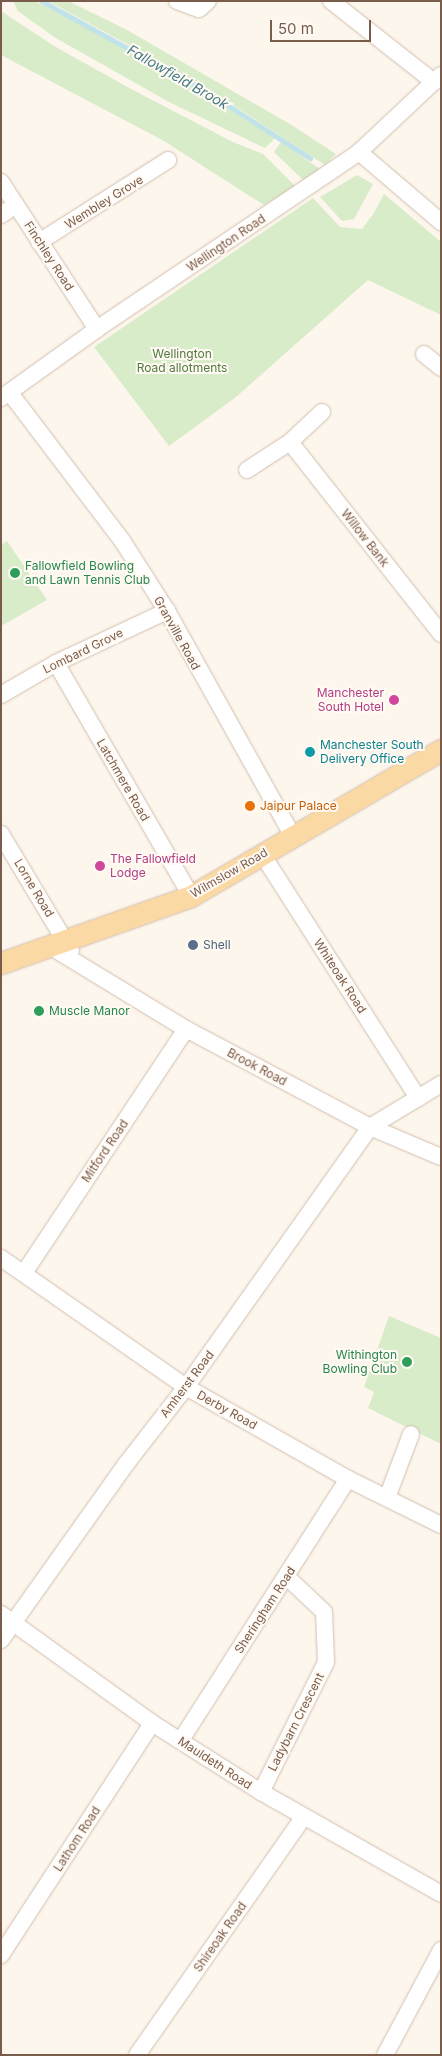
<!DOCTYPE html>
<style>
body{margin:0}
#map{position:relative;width:442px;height:2056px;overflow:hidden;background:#fdf6ec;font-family:Inter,sans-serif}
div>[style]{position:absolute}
.green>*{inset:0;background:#d8ecc9}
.stream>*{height:4.5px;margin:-2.25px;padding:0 2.25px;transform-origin:2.25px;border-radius:2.25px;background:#bfe3e8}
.roads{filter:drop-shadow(0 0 1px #d1beb0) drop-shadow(0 0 1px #d1beb0)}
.minor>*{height:16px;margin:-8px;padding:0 8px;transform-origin:8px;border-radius:8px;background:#fff}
.major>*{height:21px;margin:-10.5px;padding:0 10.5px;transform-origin:10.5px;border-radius:10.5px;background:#fbd9a5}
.dots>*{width:14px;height:14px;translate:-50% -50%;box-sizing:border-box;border:2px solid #fffaf3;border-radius:50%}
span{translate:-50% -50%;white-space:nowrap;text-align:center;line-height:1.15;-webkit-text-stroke:4px #fffaf3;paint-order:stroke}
.street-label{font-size:12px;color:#7a5c4d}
.park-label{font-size:12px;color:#537a41}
.leisure-label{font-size:12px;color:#27864d}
.left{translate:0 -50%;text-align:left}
.right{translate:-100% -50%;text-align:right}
.hotel-label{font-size:12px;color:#b23c85}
.culture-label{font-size:12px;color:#0d838f}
.food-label{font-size:12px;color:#c56008}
.service-label{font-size:12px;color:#4e5e75}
.water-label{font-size:14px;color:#437c86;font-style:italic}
.frame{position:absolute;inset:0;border:2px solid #7a5c4d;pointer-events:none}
.scale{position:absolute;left:270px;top:20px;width:101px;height:22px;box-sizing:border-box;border:2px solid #7a5c4d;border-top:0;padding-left:6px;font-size:15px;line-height:18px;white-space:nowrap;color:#7a5c4d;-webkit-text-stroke:4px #fffaf3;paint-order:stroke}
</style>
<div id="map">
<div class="green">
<div style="clip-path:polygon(13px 1px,35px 1px,112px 41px,193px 86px,275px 138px,265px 148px,169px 102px,54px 37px,18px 11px)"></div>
<div style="clip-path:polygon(48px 1px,68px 1px,127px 30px,290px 124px,336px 154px,325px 165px,204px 86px)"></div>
<div style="clip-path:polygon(1px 11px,54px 46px,131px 89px,233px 142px,263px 154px,295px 186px,264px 205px,164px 141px,1px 55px)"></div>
<div style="clip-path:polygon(281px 142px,320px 169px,303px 180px,274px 152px)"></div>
<div style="clip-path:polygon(357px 175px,373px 184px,354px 219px,342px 221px,320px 197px)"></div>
<div style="clip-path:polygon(384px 194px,441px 242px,441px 315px,368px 280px,236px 397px,169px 446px,94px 347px,313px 198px,340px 227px,362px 229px,374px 213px)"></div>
<div style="clip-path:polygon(7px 541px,47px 600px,1px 626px,1px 545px)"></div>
<div style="clip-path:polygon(389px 1316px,441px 1338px,441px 1444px,368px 1408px,374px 1392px,364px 1387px)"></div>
</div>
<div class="stream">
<div style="left:42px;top:1px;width:187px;rotate:28.8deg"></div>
<div style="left:206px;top:91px;width:124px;rotate:32.8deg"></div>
</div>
<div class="roads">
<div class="minor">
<div style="left:177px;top:1px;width:23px;rotate:20deg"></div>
<div style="left:199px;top:9px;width:12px;rotate:-42deg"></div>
<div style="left:331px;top:1px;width:131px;rotate:38.2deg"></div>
<div style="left:359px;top:152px;width:108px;rotate:40.5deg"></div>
<div style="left:1px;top:182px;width:176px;rotate:56.9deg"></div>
<div style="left:1px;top:215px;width:18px;rotate:-34deg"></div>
<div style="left:39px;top:242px;width:153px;rotate:-32.4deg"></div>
<div style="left:424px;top:354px;width:22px;rotate:39deg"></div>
<div style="left:10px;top:393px;width:187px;rotate:52.8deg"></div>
<div style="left:123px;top:542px;width:82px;rotate:57.5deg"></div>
<div style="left:167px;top:611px;width:258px;rotate:60.8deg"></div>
<div style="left:1px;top:398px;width:118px;rotate:-35.7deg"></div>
<div style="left:97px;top:329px;width:316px;rotate:-34deg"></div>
<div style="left:359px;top:152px;width:112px;rotate:-43.2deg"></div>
<div style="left:290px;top:442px;width:244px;rotate:51.8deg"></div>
<div style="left:247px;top:470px;width:51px;rotate:-33.1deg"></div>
<div style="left:290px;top:442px;width:44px;rotate:-43.2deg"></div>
<div style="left:56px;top:663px;width:269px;rotate:59.9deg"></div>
<div style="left:1px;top:695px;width:64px;rotate:-30.2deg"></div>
<div style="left:56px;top:663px;width:123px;rotate:-25.1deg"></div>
<div style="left:1px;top:834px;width:136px;rotate:59.1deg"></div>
<div style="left:262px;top:854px;width:290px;rotate:57.4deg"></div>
<div style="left:51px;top:947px;width:158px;rotate:31.3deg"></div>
<div style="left:186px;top:1029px;width:208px;rotate:28deg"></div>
<div style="left:370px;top:1127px;width:77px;rotate:22.9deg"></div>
<div style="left:1px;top:1258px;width:226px;rotate:34.9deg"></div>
<div style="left:186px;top:1387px;width:186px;rotate:29.6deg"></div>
<div style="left:348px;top:1479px;width:104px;rotate:26.3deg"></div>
<div style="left:24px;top:1273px;width:293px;rotate:-56.4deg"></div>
<div style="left:387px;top:1498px;width:68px;rotate:-69.4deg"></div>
<div style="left:1px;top:1614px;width:186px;rotate:35.8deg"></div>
<div style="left:152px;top:1723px;width:129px;rotate:32.3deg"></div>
<div style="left:261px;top:1792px;width:207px;rotate:29.5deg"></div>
<div style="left:1px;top:1640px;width:216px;rotate:-54.6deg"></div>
<div style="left:126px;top:1464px;width:98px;rotate:-52.1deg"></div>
<div style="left:186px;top:1387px;width:319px;rotate:-54.7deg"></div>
<div style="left:370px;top:1127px;width:83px;rotate:-31.2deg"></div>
<div style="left:181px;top:1740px;width:310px;rotate:-57.4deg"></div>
<div style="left:261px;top:1792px;width:145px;rotate:-63.4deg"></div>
<div style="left:326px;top:1662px;width:50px;rotate:-92.3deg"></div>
<div style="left:324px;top:1612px;width:51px;rotate:-136.6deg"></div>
<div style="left:1px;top:1955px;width:277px;rotate:-56.9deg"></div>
<div style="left:137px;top:2055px;width:289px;rotate:-55deg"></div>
<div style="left:385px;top:2055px;width:119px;rotate:-61.9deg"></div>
</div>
<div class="major">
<div style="left:1px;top:963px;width:201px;rotate:-19.4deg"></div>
<div style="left:191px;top:896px;width:290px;rotate:-30.3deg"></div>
</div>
</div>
<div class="dots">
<div style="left:15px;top:573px;background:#2e9e5b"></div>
<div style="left:394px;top:700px;background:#d1479c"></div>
<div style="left:310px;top:752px;background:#0f9aa8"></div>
<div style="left:250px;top:806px;background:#e8710a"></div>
<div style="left:100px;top:866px;background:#d1479c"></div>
<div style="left:193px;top:945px;background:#5c6f8a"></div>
<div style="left:39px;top:1011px;background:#2e9e5b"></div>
<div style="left:407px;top:1362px;background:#2e9e5b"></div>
</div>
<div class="street-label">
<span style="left:104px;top:202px;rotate:-32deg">Wembley Grove</span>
<span style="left:226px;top:243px;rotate:-34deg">Wellington Road</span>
<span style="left:49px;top:256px;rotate:57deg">Finchley Road</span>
<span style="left:365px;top:538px;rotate:52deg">Willow Bank</span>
<span style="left:177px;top:633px;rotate:61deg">Granville Road</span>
<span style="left:83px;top:651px;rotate:-26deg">Lombard Grove</span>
<span style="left:123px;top:780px;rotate:60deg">Latchmere Road</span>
<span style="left:229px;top:873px;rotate:-30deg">Wilmslow Road</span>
<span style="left:34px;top:888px;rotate:59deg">Lorne Road</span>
<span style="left:340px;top:976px;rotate:57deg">Whiteoak Road</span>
<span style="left:257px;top:1067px;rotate:28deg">Brook Road</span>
<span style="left:105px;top:1151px;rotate:-56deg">Mitford Road</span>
<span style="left:187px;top:1384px;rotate:-53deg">Amherst Road</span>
<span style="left:227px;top:1410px;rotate:29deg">Derby Road</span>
<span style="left:265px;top:1610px;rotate:-57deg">Sheringham Road</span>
<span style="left:296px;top:1722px;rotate:-63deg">Ladybarn Crescent</span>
<span style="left:215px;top:1763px;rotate:33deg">Mauldeth Road</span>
<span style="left:77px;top:1839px;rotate:-57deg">Lathom Road</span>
<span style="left:220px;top:1937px;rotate:-55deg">Shireoak Road</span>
</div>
<div class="park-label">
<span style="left:182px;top:361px">Wellington<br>Road allotments</span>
</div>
<div class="leisure-label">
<span class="left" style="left:25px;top:573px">Fallowfield Bowling<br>and Lawn Tennis Club</span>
<span class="left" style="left:49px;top:1011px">Muscle Manor</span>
<span class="right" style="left:397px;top:1362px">Withington<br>Bowling Club</span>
</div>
<div class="hotel-label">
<span class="right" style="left:384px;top:700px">Manchester<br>South Hotel</span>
<span class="left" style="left:110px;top:866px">The Fallowfield<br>Lodge</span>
</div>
<div class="culture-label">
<span class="left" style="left:320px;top:752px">Manchester South<br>Delivery Office</span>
</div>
<div class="food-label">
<span class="left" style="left:260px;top:806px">Jaipur Palace</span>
</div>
<div class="service-label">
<span class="left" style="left:203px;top:945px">Shell</span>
</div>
<div class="water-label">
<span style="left:178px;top:77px;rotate:30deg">Fallowfield Brook</span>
</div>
<div class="frame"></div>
<div class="scale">50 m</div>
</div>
